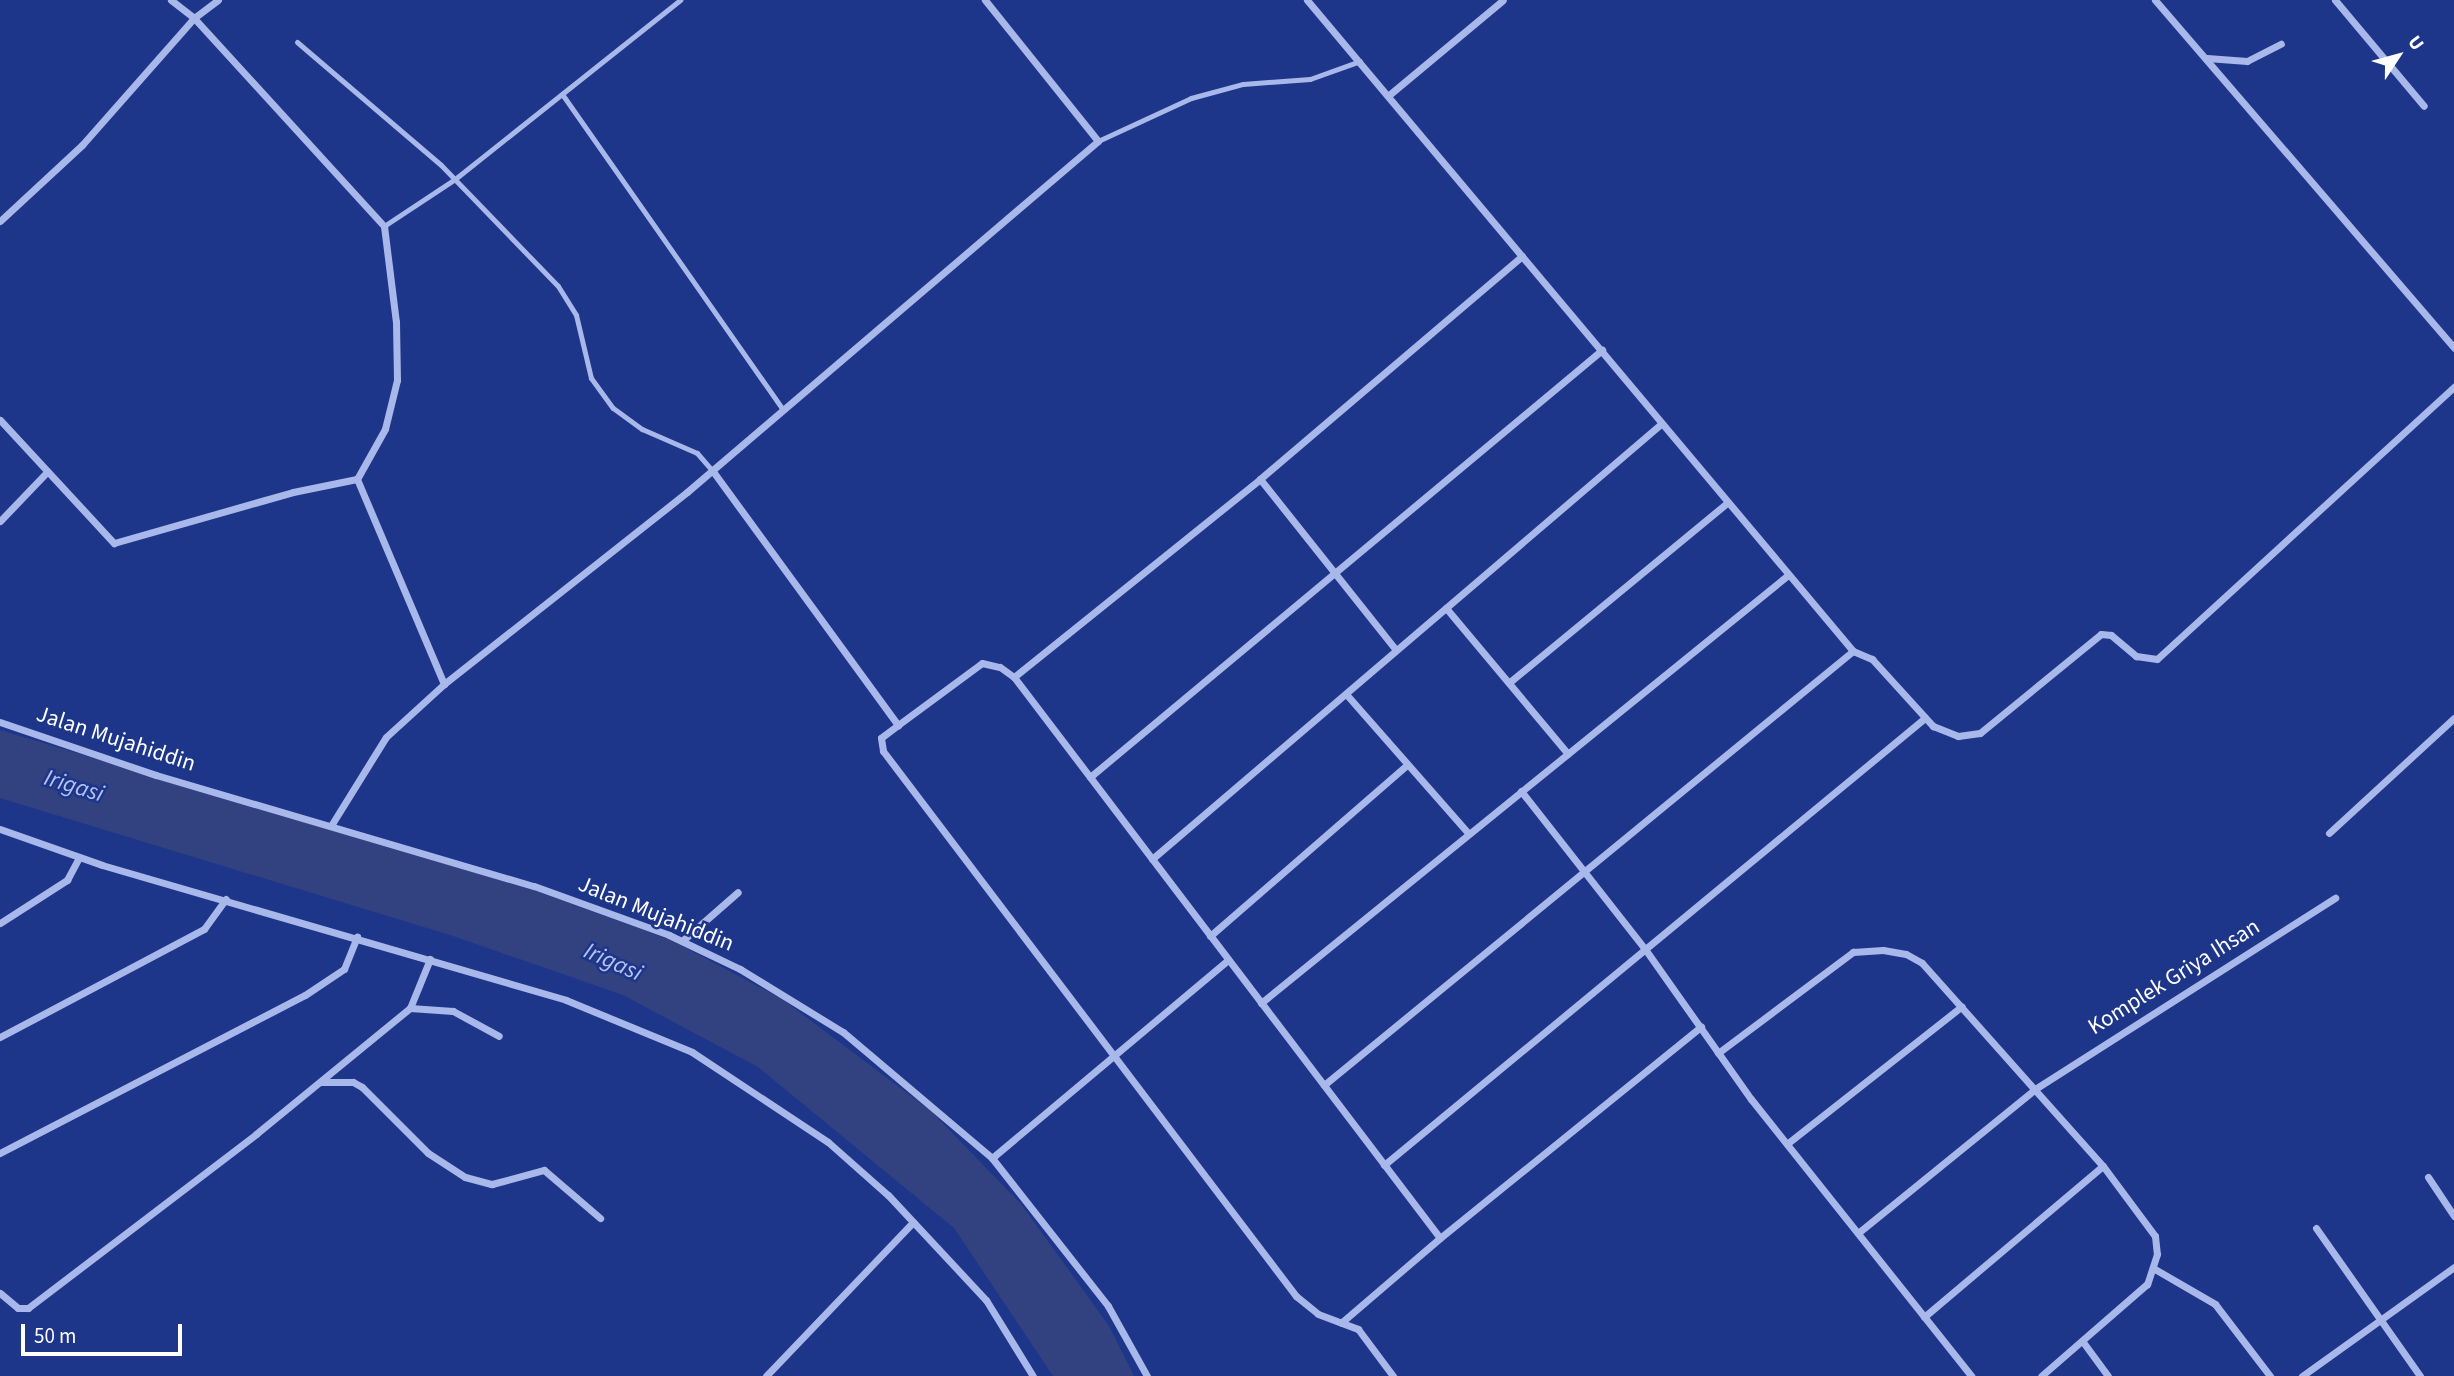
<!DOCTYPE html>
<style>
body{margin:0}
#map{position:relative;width:2454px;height:1376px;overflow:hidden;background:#1e3689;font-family:"Source Sans 3",sans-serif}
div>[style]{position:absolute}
.water>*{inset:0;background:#324281}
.lane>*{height:5px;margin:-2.5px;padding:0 2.5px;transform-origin:2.5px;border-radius:2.5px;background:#a9b8eb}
.street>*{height:7px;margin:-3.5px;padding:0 3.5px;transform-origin:3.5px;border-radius:3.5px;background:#a9b8eb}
span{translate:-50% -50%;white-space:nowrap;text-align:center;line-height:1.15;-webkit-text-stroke:5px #1e3689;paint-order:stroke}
.street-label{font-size:23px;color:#fff}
.water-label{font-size:24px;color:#b5c3f3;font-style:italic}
.north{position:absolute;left:2363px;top:21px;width:70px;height:70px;-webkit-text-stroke:5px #1e3689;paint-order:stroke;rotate:54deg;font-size:19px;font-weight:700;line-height:28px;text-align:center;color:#fff}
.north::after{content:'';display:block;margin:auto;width:24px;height:32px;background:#fff;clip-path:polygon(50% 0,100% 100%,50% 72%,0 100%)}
.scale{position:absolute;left:21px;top:1324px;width:161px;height:32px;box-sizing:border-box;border:4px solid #fff;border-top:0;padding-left:9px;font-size:21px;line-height:24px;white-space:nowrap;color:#fff;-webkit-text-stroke:5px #1e3689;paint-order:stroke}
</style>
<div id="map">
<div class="water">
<div style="clip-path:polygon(0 730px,536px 891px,671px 940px,782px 999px,931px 1111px,1021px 1204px,1109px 1326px,1134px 1376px,1053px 1376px,954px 1228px,758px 1067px,623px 995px,450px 935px,0 798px)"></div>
</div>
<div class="lane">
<div style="left:297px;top:42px;width:189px;rotate:40.5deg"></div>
<div style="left:441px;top:165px;width:168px;rotate:46deg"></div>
<div style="left:558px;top:286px;width:34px;rotate:58deg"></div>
<div style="left:576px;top:315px;width:65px;rotate:76.6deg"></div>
<div style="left:591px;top:378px;width:37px;rotate:54deg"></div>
<div style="left:613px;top:408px;width:36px;rotate:36deg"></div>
<div style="left:642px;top:429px;width:60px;rotate:23.6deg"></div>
<div style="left:697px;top:453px;width:23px;rotate:49deg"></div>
<div style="left:562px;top:94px;width:386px;rotate:55deg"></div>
<div style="left:1098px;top:141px;width:102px;rotate:-24.8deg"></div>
<div style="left:1191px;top:98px;width:54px;rotate:-15.1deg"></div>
<div style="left:1243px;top:84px;width:67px;rotate:-4.3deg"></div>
<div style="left:1310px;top:79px;width:53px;rotate:-19.8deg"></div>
<div style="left:384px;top:226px;width:85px;rotate:-33.5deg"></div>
<div style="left:455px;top:179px;width:288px;rotate:-38.5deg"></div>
</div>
<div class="street">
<div style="left:171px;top:0;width:29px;rotate:38deg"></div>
<div style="left:194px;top:18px;width:282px;rotate:47.6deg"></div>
<div style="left:384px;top:226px;width:97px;rotate:82.9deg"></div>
<div style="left:396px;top:322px;width:58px;rotate:89deg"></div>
<div style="left:397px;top:380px;width:50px;rotate:103.8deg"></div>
<div style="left:385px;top:429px;width:57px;rotate:119.2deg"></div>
<div style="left:1307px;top:0;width:850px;rotate:50.01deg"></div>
<div style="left:2155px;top:0;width:459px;rotate:49.3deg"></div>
<div style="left:2335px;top:0;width:138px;rotate:50deg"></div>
<div style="left:2207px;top:58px;width:40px;rotate:4.3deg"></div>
<div style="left:2247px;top:61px;width:38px;rotate:-27deg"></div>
<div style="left:1389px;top:95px;width:148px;rotate:-39.8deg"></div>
<div style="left:0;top:221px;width:112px;rotate:-42.8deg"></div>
<div style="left:82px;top:145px;width:169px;rotate:-48.6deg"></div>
<div style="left:194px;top:18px;width:30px;rotate:-37deg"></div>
<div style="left:0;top:420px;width:168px;rotate:47.2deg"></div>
<div style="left:114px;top:543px;width:186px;rotate:-15.9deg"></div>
<div style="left:293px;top:492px;width:65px;rotate:-11.5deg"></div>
<div style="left:357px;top:479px;width:223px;rotate:67deg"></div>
<div style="left:712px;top:470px;width:316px;rotate:53.9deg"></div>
<div style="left:898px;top:725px;width:21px;rotate:143deg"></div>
<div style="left:881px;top:738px;width:13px;rotate:81deg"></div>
<div style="left:883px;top:751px;width:684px;rotate:52.85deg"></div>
<div style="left:1296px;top:1296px;width:28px;rotate:39deg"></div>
<div style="left:1318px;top:1314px;width:43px;rotate:20.6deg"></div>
<div style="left:1358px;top:1329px;width:59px;rotate:53.3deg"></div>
<div style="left:1260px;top:479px;width:218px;rotate:51.5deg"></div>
<div style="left:0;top:521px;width:68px;rotate:-46.2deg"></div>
<div style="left:1446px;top:608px;width:190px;rotate:50.1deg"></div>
<div style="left:1014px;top:677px;width:704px;rotate:52.79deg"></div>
<div style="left:1440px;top:1238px;width:130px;rotate:139.4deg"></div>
<div style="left:1511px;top:681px;width:280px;rotate:-39.5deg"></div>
<div style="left:1346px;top:694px;width:186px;rotate:48.7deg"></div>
<div style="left:0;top:722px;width:165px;rotate:18.8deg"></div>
<div style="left:156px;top:775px;width:394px;rotate:16.4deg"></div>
<div style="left:534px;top:886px;width:144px;rotate:19.9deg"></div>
<div style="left:669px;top:935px;width:79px;rotate:25.6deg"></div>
<div style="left:740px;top:969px;width:121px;rotate:31.5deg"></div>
<div style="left:843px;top:1032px;width:195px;rotate:40.2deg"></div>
<div style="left:992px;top:1158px;width:188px;rotate:51.9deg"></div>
<div style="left:1108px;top:1306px;width:80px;rotate:60.9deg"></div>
<div style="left:898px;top:725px;width:104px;rotate:-36.4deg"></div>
<div style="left:982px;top:663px;width:18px;rotate:13deg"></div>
<div style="left:1000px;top:667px;width:17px;rotate:36deg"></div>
<div style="left:1014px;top:677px;width:316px;rotate:-38.8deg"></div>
<div style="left:1260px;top:479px;width:344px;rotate:-40.4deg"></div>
<div style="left:1090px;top:777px;width:667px;rotate:-39.83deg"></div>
<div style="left:1521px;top:791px;width:201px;rotate:51.9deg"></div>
<div style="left:1645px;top:949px;width:184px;rotate:54.8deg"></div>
<div style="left:1751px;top:1099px;width:354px;rotate:51.5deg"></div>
<div style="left:332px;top:824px;width:102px;rotate:-58.2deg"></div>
<div style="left:386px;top:737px;width:79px;rotate:-42.4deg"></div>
<div style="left:444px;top:684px;width:310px;rotate:-38.3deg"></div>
<div style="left:687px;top:492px;width:540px;rotate:-40.5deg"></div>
<div style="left:1098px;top:141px;width:181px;rotate:-128.7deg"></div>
<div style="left:0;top:829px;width:108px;rotate:19.4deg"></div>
<div style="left:102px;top:865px;width:483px;rotate:16.2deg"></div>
<div style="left:566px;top:1000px;width:136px;rotate:22.4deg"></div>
<div style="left:692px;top:1052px;width:163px;rotate:33.5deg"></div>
<div style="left:828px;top:1142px;width:80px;rotate:41.5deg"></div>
<div style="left:888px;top:1195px;width:144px;rotate:47deg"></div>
<div style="left:986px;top:1300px;width:89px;rotate:58.3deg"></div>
<div style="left:2329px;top:833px;width:170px;rotate:-42.6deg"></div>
<div style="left:1152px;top:859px;width:670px;rotate:-40.52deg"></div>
<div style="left:0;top:923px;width:80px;rotate:-32.7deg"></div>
<div style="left:67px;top:880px;width:26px;rotate:-62deg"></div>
<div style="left:1210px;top:936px;width:261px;rotate:-41deg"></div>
<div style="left:682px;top:941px;width:74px;rotate:-41.2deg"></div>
<div style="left:1261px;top:1003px;width:679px;rotate:-39.08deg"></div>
<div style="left:410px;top:1008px;width:43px;rotate:4deg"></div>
<div style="left:453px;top:1011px;width:52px;rotate:28.5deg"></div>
<div style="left:0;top:1037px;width:231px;rotate:-27.9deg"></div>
<div style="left:204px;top:929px;width:37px;rotate:-54deg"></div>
<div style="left:1718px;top:1053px;width:169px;rotate:-36.8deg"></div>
<div style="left:1853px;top:952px;width:30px;rotate:-4deg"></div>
<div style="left:1883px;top:950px;width:23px;rotate:10deg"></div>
<div style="left:1906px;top:954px;width:18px;rotate:29deg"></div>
<div style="left:1922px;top:963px;width:272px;rotate:48.3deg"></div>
<div style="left:2103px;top:1166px;width:87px;rotate:53.4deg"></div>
<div style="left:2155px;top:1236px;width:18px;rotate:84deg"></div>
<div style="left:2157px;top:1254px;width:32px;rotate:108deg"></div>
<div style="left:2147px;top:1284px;width:140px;rotate:139deg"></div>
<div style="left:321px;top:1082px;width:32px"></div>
<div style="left:353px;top:1082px;width:10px;rotate:29deg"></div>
<div style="left:362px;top:1087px;width:93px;rotate:45deg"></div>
<div style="left:428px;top:1153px;width:44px;rotate:33deg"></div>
<div style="left:465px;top:1177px;width:28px;rotate:15deg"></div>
<div style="left:492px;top:1184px;width:54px;rotate:-15.1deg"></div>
<div style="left:544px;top:1170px;width:74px;rotate:40.6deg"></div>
<div style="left:1324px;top:1085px;width:684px;rotate:-39.37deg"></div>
<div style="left:1853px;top:651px;width:21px;rotate:23deg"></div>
<div style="left:1872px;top:659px;width:91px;rotate:47.7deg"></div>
<div style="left:1933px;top:726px;width:27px;rotate:22deg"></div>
<div style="left:1958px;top:736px;width:22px;rotate:-8deg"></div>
<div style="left:1980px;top:733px;width:156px;rotate:-39.3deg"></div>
<div style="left:2101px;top:634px;width:10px;rotate:6deg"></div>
<div style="left:2111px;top:635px;width:33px;rotate:40deg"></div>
<div style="left:2136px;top:656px;width:21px;rotate:8deg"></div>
<div style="left:2157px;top:659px;width:403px;rotate:-42.5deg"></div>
<div style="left:1788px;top:1143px;width:221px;rotate:-38.2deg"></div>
<div style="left:0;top:1153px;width:343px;rotate:-27.4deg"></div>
<div style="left:305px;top:995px;width:47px;rotate:-33.7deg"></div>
<div style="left:344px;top:969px;width:35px;rotate:-68deg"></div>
<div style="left:992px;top:1158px;width:308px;rotate:-40deg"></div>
<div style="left:1384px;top:1165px;width:702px;rotate:-39.57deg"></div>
<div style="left:2428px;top:1177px;width:47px;rotate:56.3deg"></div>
<div style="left:2316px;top:1228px;width:181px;rotate:54.9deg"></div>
<div style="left:1858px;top:1233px;width:228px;rotate:-39.1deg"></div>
<div style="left:2035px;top:1089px;width:356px;rotate:-32.5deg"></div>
<div style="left:1440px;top:1238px;width:336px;rotate:-39deg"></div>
<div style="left:2153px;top:1268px;width:72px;rotate:30.1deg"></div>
<div style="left:2215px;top:1304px;width:91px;rotate:52.6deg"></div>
<div style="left:0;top:1293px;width:23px;rotate:40deg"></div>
<div style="left:18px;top:1308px;width:10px"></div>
<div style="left:28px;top:1308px;width:287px;rotate:-37.3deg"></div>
<div style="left:256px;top:1134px;width:199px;rotate:-39.3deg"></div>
<div style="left:410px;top:1008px;width:53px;rotate:-67.8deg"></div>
<div style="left:1924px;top:1317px;width:234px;rotate:-40.2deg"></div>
<div style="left:2083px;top:1342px;width:42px;rotate:53.7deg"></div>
<div style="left:766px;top:1376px;width:213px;rotate:-46.3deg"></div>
<div style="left:2302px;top:1376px;width:187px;rotate:-35.6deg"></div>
</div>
<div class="street-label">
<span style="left:116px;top:739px;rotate:18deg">Jalan Mujahiddin</span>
<span style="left:656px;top:914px;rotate:22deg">Jalan Mujahiddin</span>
<span style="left:2174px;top:977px;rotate:-32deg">Komplek Griya Ihsan</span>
</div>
<div class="water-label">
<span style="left:74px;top:786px;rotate:17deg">Irigasi</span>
<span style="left:613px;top:962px;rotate:24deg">Irigasi</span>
</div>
<div class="north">U</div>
<div class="scale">50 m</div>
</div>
